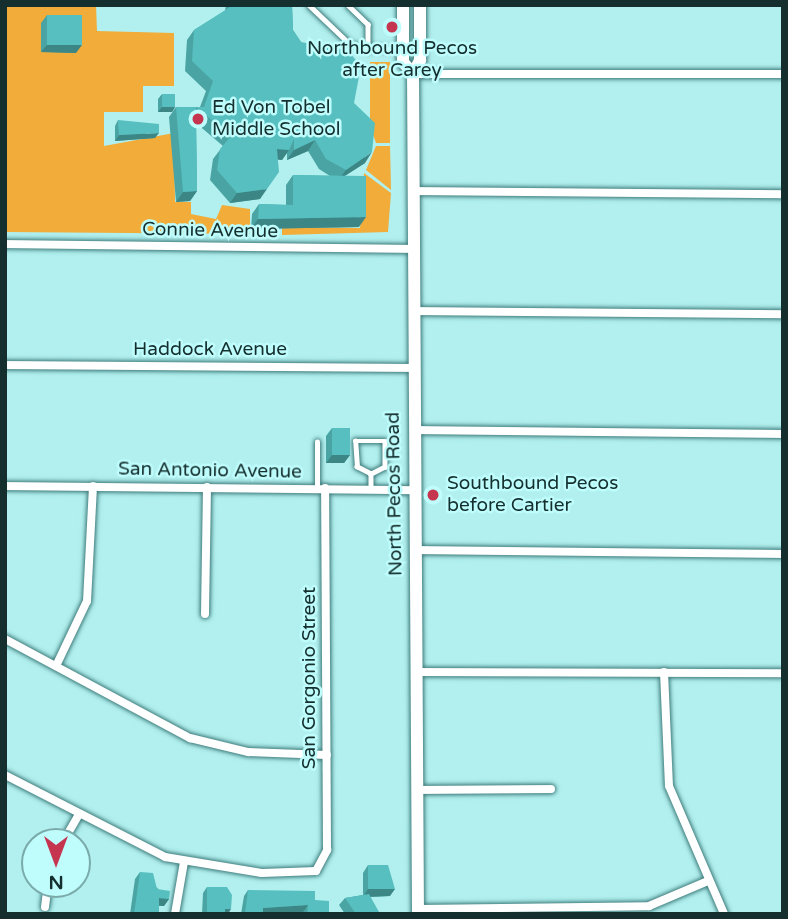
<!DOCTYPE html>
<style>
body{margin:0}
#map{position:relative;width:788px;height:919px;overflow:hidden;background:#b1f0ef;font-family:"Varela Round",sans-serif}
div>[style]{position:absolute}
.green>*{inset:0;background:#f1ac3a}
.roads{filter:drop-shadow(0 0 2px #3f7c7c) drop-shadow(0 0 2px #3f7c7c)}
.service>*{height:4.5px;margin:-2.25px;padding:0 2.25px;transform-origin:2.25px;border-radius:2.25px;background:#fff}
.minor>*{height:8px;margin:-4px;padding:0 4px;transform-origin:4px;border-radius:4px;background:#fff}
.secondary>*{height:12px;margin:-6px;padding:0 6px;transform-origin:6px;border-radius:6px;background:#fff}
.wall>*{inset:0;background:#4ba4a4}
.shaded-wall>*{inset:0;background:#3d8686}
.building>*{inset:0;background:#57bfbf}
.dots>*{width:19px;height:19px;translate:-50% -50%;box-sizing:border-box;border:4px solid #befdfc;border-radius:50%}
span{translate:-50% -50%;white-space:nowrap;text-align:center;line-height:1.15;-webkit-text-stroke:5px #befdfc;paint-order:stroke}
.poi-label{font-size:19px;color:#152f2f}
.left{translate:0 -50%;text-align:left}
.street-label{font-size:19px;color:#152f2f}
.frame{position:absolute;inset:0;border:7px solid #152f2f;pointer-events:none}
.north{position:absolute;left:21px;top:828px;width:70px;height:70px;box-sizing:border-box;background:#befdfc;border:2px solid #7aabaa;border-radius:50%;rotate:180deg;font-size:19px;font-weight:700;line-height:28px;text-align:center;color:#152f2f}
.north::after{content:'';display:block;margin:auto;width:24px;height:32px;background:#c6354f;clip-path:polygon(50% 0,100% 100%,50% 72%,0 100%)}
</style>
<div id="map">
<div class="green">
<div style="clip-path:polygon(5px 5px,96px 5px,97px 31px,174px 33px,174px 86px,143px 86px,143px 112px,104px 112px,104px 146px,174px 133px,175px 202px,191px 202px,191px 214px,216px 219px,222px 205px,250px 209px,250px 234px,5px 232px)"></div>
<div style="clip-path:polygon(370px 62px,390px 62px,390px 143px,376px 143px,370px 126px)"></div>
<div style="clip-path:polygon(376px 146px,390px 146px,391px 190px,366px 170px)"></div>
<div style="clip-path:polygon(364px 173px,391px 193px,388px 232px,282px 235px,282px 227px,360px 228px)"></div>
</div>
<div class="roads">
<div class="service">
<div style="left:309px;top:5px;width:58px;rotate:43.6deg"></div>
<div style="left:351px;top:45px;width:50px;rotate:5.7deg"></div>
<div style="left:348px;top:5px;width:28px;rotate:44deg"></div>
<div style="left:368px;top:24px;width:26px;rotate:90deg"></div>
<div style="left:355px;top:441px;width:30px"></div>
<div style="left:385px;top:441px;width:26px;rotate:90deg"></div>
<div style="left:385px;top:467px;width:16px;rotate:153deg"></div>
<div style="left:371px;top:474px;width:16px;rotate:-153deg"></div>
<div style="left:357px;top:467px;width:26px;rotate:-94deg"></div>
<div style="left:371px;top:474px;width:15px;rotate:90deg"></div>
<div style="left:317px;top:488px;width:46px;rotate:-90deg"></div>
</div>
<div class="minor">
<div style="left:413px;top:74px;width:370px"></div>
<div style="left:414px;top:191px;width:369px;rotate:0.5deg"></div>
<div style="left:5px;top:244px;width:409px;rotate:0.7deg"></div>
<div style="left:413px;top:311px;width:370px;rotate:0.5deg"></div>
<div style="left:5px;top:365px;width:409px;rotate:0.4deg"></div>
<div style="left:414px;top:430px;width:369px;rotate:0.6deg"></div>
<div style="left:5px;top:486px;width:409px;rotate:0.6deg"></div>
<div style="left:415px;top:550px;width:368px;rotate:0.6deg"></div>
<div style="left:205px;top:614px;width:127px;rotate:-89.1deg"></div>
<div style="left:5px;top:639px;width:210px;rotate:28.2deg"></div>
<div style="left:190px;top:738px;width:60px;rotate:13.6deg"></div>
<div style="left:248px;top:752px;width:79px;rotate:2.2deg"></div>
<div style="left:56px;top:666px;width:72px;rotate:-64.5deg"></div>
<div style="left:87px;top:601px;width:115px;rotate:-87deg"></div>
<div style="left:416px;top:672px;width:367px;rotate:0.2deg"></div>
<div style="left:664px;top:672px;width:114px;rotate:87.5deg"></div>
<div style="left:669px;top:786px;width:139px;rotate:66.7deg"></div>
<div style="left:5px;top:775px;width:180px;rotate:27.1deg"></div>
<div style="left:165px;top:857px;width:98px;rotate:9.4deg"></div>
<div style="left:262px;top:873px;width:54px;rotate:-2.1deg"></div>
<div style="left:316px;top:871px;width:24px;rotate:-62deg"></div>
<div style="left:327px;top:850px;width:362px;rotate:-90.3deg"></div>
<div style="left:416px;top:790px;width:135px;rotate:-0.4deg"></div>
<div style="left:63px;top:842px;width:30px;rotate:-60deg"></div>
<div style="left:45px;top:907px;width:23px;rotate:-83deg"></div>
<div style="left:418px;top:909px;width:231px;rotate:-0.7deg"></div>
<div style="left:649px;top:906px;width:64px;rotate:-23deg"></div>
<div style="left:175px;top:914px;width:53px;rotate:-80.2deg"></div>
</div>
<div class="secondary">
<div style="left:403px;top:5px;width:57px;rotate:90deg"></div>
<div style="left:403px;top:62px;width:16px;rotate:50deg"></div>
<div style="left:418px;top:914px;width:840px;rotate:-90.34deg"></div>
<div style="left:413px;top:74px;width:16px;rotate:-63deg"></div>
<div style="left:420px;top:60px;width:55px;rotate:-90deg"></div>
</div>
</div>
<div class="wall">
<div style="clip-path:polygon(226px 5px,292px 5px,293px 30px,301px 42px,354px 103px,365px 163px,345px 176px,359px 227px,251px 229px,252px 214px,259px 204px,286px 205px,286px 185px,293px 175px,330px 176px,319px 169px,308px 151px,287px 160px,287px 153px,282px 160px,278px 159px,260px 199px,230px 203px,210px 180px,213px 159px,223px 146px,196px 123px,197px 191px,190px 201px,176px 202px,169px 117px,176px 107px,200px 107px,206px 91px,185px 71px,187px 40px,194px 30px,225px 11px)"></div>
<div style="clip-path:polygon(47px 15px,76px 53px,41px 52px,41px 23px)"></div>
<div style="clip-path:polygon(162px 94px,175px 107px,172px 112px,158px 112px,158px 99px)"></div>
<div style="clip-path:polygon(118px 120px,155px 138px,115px 141px,115px 126px)"></div>
<div style="clip-path:polygon(332px 428px,350px 455px,344px 463px,326px 463px,326px 436px)"></div>
<div style="clip-path:polygon(368px 865px,390px 896px,370px 897px,378px 914px,345px 914px,339px 905px,345px 898px,363px 895px,363px 873px)"></div>
<div style="clip-path:polygon(140px 872px,169px 899px,164px 906px,159px 906px,159px 914px,130px 914px,135px 879px)"></div>
<div style="clip-path:polygon(207px 887px,228px 914px,202px 914px,203px 893px)"></div>
<div style="clip-path:polygon(248px 890px,315px 900px,329px 914px,303px 914px,303px 912px,272px 914px,241px 914px,244px 896px)"></div>
</div>
<div class="shaded-wall">
<div style="clip-path:polygon(47px 45px,82px 45px,76px 53px,41px 52px)"></div>
<div style="clip-path:polygon(162px 107px,175px 107px,172px 112px,158px 112px)"></div>
<div style="clip-path:polygon(159px 133px,155px 138px,115px 141px,119px 135px)"></div>
<div style="clip-path:polygon(315px 140px,308px 151px,287px 160px,294px 150px)"></div>
<div style="clip-path:polygon(277px 149px,289px 150px,282px 160px,270px 159px)"></div>
<div style="clip-path:polygon(372px 152px,365px 163px,338px 180px,346px 170px)"></div>
<div style="clip-path:polygon(267px 189px,260px 199px,230px 203px,237px 193px)"></div>
<div style="clip-path:polygon(197px 191px,190px 201px,176px 202px,183px 192px)"></div>
<div style="clip-path:polygon(366px 217px,359px 227px,251px 229px,258px 219px)"></div>
<div style="clip-path:polygon(332px 455px,350px 455px,344px 463px,326px 463px)"></div>
<div style="clip-path:polygon(368px 889px,395px 889px,390px 896px,363px 897px)"></div>
<div style="clip-path:polygon(159px 898px,169px 899px,164px 906px,154px 905px)"></div>
<div style="clip-path:polygon(308px 905px,303px 912px,260px 914px,263px 908px)"></div>
<div style="clip-path:polygon(225px 909px,231px 909px,228px 914px,221px 914px)"></div>
</div>
<div class="building">
<div style="clip-path:polygon(231px 5px,292px 5px,293px 30px,301px 42px,348px 51px,361px 66px,354px 103px,375px 123px,372px 152px,346px 170px,326px 159px,315px 140px,294px 150px,294px 139px,289px 150px,277px 149px,279px 172px,267px 189px,237px 193px,217px 170px,220px 149px,231px 136px,196px 107px,197px 191px,183px 192px,176px 107px,204px 107px,213px 81px,192px 61px,194px 30px,230px 7px)"></div>
<div style="clip-path:polygon(47px 15px,82px 15px,82px 45px,47px 45px)"></div>
<div style="clip-path:polygon(162px 94px,175px 94px,175px 107px,162px 107px)"></div>
<div style="clip-path:polygon(118px 120px,159px 124px,159px 133px,119px 135px)"></div>
<div style="clip-path:polygon(293px 175px,366px 176px,366px 217px,258px 219px,259px 204px,293px 205px)"></div>
<div style="clip-path:polygon(332px 428px,350px 428px,350px 455px,332px 455px)"></div>
<div style="clip-path:polygon(368px 865px,388px 865px,395px 889px,368px 889px)"></div>
<div style="clip-path:polygon(140px 872px,153px 873px,157px 889px,170px 891px,169px 899px,159px 898px,159px 914px,134px 914px)"></div>
<div style="clip-path:polygon(207px 887px,227px 887px,232px 895px,231px 909px,225px 909px,225px 914px,207px 914px)"></div>
<div style="clip-path:polygon(248px 890px,315px 891px,315px 900px,329px 901px,329px 914px,307px 914px,308px 905px,263px 908px,263px 914px,245px 914px)"></div>
<div style="clip-path:polygon(369px 894px,379px 912px,376px 914px,356px 914px,345px 898px)"></div>
</div>
<div class="dots">
<div style="left:392px;top:27px;background:#c6354f"></div>
<div style="left:198px;top:119px;background:#c6354f"></div>
<div style="left:433px;top:495px;background:#c6354f"></div>
</div>
<div class="poi-label">
<span style="left:392px;top:60px">Northbound Pecos<br>after Carey</span>
<span class="left" style="left:212px;top:119px">Ed Von Tobel<br>Middle School</span>
<span class="left" style="left:447px;top:495px">Southbound Pecos<br>before Cartier</span>
</div>
<div class="street-label">
<span style="left:210px;top:231px;rotate:1deg">Connie Avenue</span>
<span style="left:210px;top:350px">Haddock Avenue</span>
<span style="left:210px;top:471px;rotate:1deg">San Antonio Avenue</span>
<span style="left:395px;top:494px;rotate:-91deg">North Pecos Road</span>
<span style="left:310px;top:678px;rotate:-90deg">San Gorgonio Street</span>
</div>
<div class="frame"></div>
<div class="north">N</div>
</div>
